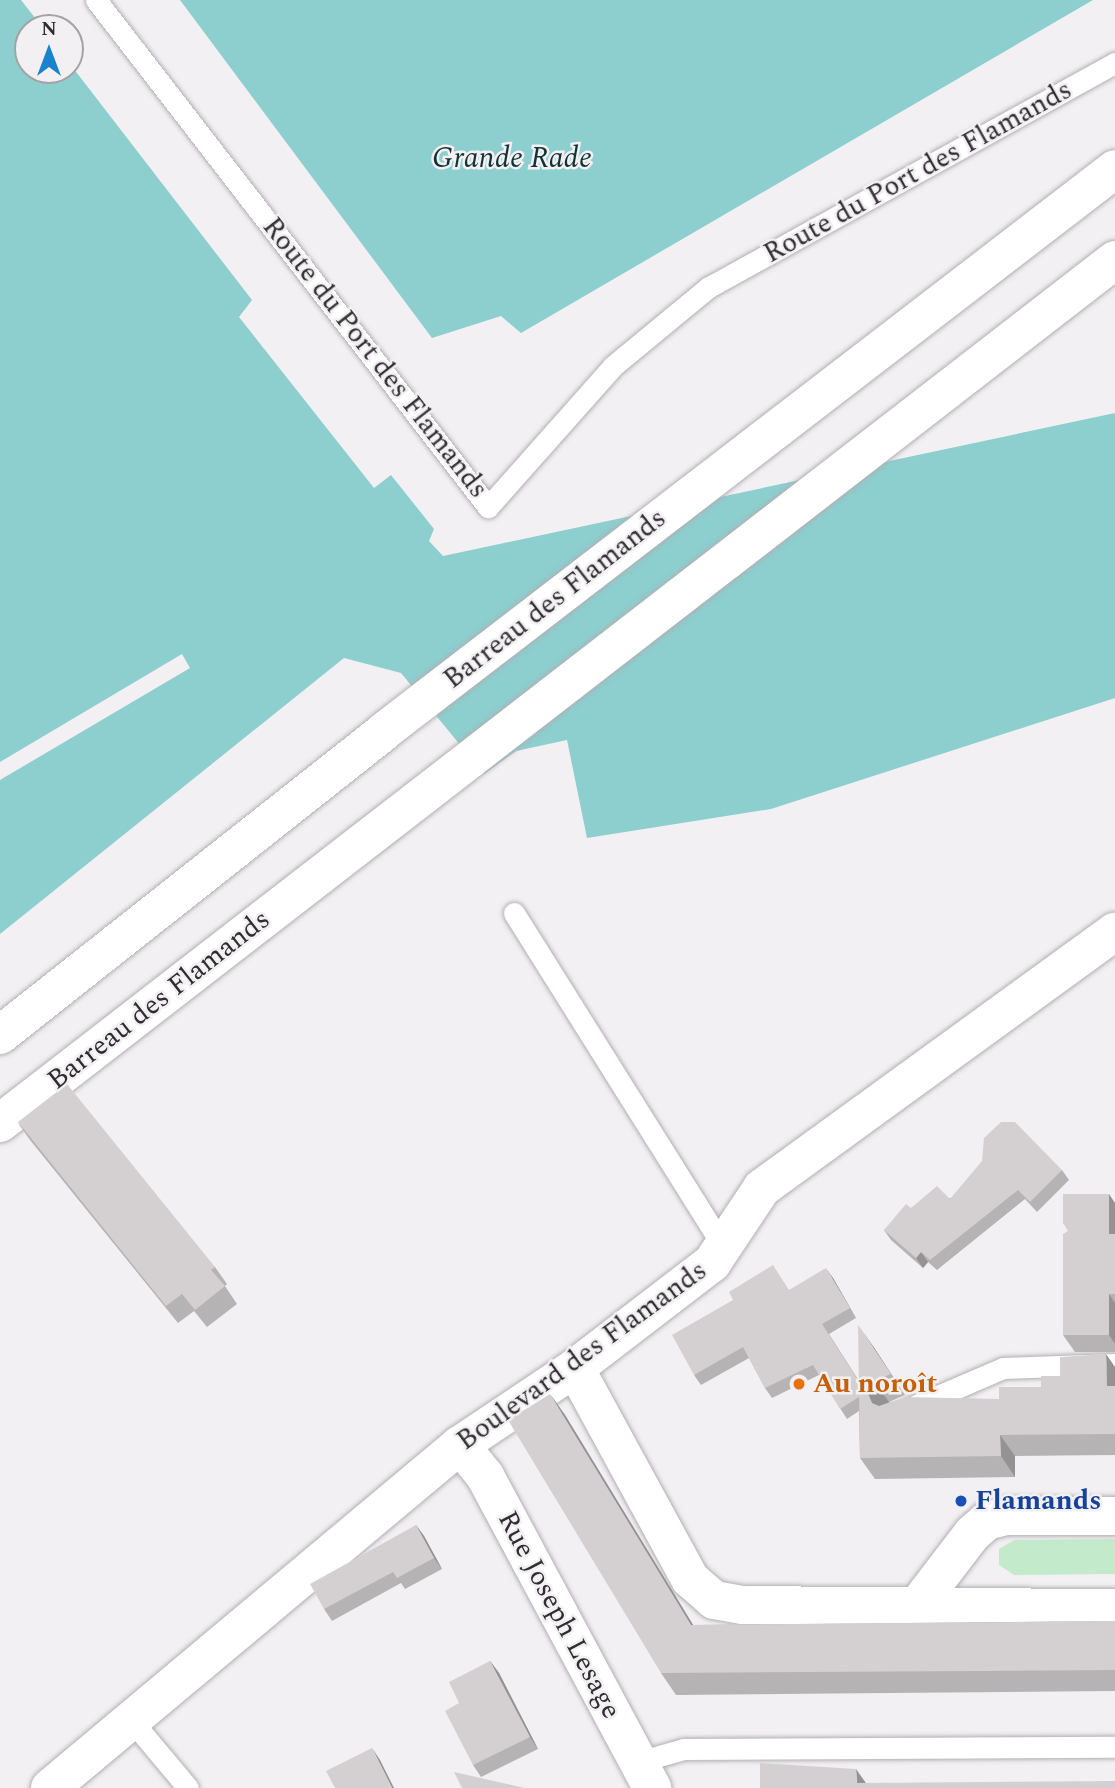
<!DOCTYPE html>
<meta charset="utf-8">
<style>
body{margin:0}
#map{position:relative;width:1115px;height:1788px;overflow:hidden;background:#f3f0f3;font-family:Spectral,serif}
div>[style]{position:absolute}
.green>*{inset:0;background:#c3ebcb}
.water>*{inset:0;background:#8dcecf}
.pier>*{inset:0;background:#f3f0f3}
.roads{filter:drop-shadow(0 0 2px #b1afb2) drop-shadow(0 0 2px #b1afb2)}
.service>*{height:21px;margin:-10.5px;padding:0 10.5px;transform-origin:10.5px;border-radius:10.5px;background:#fff}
.minor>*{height:38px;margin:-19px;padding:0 19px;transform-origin:19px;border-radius:19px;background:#fff}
.trunk>*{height:38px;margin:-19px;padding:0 19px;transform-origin:19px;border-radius:19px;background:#fff}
.wall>*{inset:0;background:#b6b3b4}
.shaded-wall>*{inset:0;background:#949292}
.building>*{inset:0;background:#d4d0d1}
.dots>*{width:19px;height:19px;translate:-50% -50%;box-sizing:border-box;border:4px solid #f3f0f3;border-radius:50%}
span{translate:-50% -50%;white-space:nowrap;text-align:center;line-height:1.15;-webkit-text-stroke:5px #f3f0f3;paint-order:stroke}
.street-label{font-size:28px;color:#2f2e2f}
.food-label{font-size:28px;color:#c56008;font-weight:700}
.left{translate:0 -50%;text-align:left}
.transit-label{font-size:28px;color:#164399;font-weight:700}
.water-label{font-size:30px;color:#123334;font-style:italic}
.north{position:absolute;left:14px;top:14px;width:70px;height:70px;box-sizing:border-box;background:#f3f0f3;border:2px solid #a5a2a5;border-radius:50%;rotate:0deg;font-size:19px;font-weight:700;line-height:28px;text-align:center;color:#2f2e2f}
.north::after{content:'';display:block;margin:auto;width:24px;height:32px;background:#1b83ce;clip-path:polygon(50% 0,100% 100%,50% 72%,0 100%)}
</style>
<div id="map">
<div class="green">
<div style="clip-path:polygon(1115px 1539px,1115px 1574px,1014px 1575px,999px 1565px,999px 1549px,1014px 1540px)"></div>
</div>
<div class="water">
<div style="clip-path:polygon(0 0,21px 0,43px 28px,28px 28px,28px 70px,70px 70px,70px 64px,252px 300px,239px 317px,374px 488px,391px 475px,434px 529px,429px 541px,443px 556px,1115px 413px,1115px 698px,771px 809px,587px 838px,567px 740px,516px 751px,484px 774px,401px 673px,344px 658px,0 934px)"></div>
<div style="clip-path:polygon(180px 0,1093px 0,521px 333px,501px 316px,432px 338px)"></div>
</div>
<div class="pier">
<div style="clip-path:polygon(182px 654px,190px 668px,0 780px,0 762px)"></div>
</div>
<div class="roads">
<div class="service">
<div style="left:96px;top:0;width:641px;rotate:52.29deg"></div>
<div style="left:488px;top:507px;width:188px;rotate:-48.4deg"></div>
<div style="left:613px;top:366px;width:124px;rotate:-39.5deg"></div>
<div style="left:709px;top:287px;width:464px;rotate:-28.9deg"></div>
<div style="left:514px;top:913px;width:393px;rotate:57.9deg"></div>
<div style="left:910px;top:1408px;width:101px;rotate:-23.3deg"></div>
<div style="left:1003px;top:1368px;width:112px;rotate:-2deg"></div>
<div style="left:132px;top:1721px;width:87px;rotate:50.1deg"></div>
<div style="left:638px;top:1762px;width:48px;rotate:-15.8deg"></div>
<div style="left:684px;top:1749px;width:431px;rotate:-0.3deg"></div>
</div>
<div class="minor">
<div style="left:575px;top:1368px;width:240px;rotate:61.4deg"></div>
<div style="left:690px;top:1579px;width:32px;rotate:41deg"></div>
<div style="left:714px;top:1600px;width:29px;rotate:10deg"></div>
<div style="left:743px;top:1605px;width:372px;rotate:0.5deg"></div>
<div style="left:460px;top:1445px;width:40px;rotate:51deg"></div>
<div style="left:485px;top:1476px;width:354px;rotate:61.8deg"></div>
<div style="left:917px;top:1606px;width:91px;rotate:-52.6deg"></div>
<div style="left:972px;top:1534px;width:20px;rotate:-41deg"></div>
<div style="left:987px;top:1521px;width:20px;rotate:-15deg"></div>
<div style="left:1006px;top:1516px;width:109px"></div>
<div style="left:50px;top:1788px;width:535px;rotate:-39.92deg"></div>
<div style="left:460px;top:1445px;width:138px;rotate:-33.8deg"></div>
<div style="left:575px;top:1368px;width:173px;rotate:-37.5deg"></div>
<div style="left:712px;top:1263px;width:90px;rotate:-56.3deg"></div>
<div style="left:762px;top:1188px;width:436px;rotate:-36deg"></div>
</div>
<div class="trunk">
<div style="left:0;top:1035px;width:488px;rotate:-38.3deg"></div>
<div style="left:383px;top:732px;width:923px;rotate:-37.56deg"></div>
<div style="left:0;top:1123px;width:1410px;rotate:-37.74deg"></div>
</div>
</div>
<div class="wall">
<div style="clip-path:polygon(18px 1123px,215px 1267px,227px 1284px,225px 1286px,237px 1304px,207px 1327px,194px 1311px,178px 1323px,30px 1140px)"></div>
<div style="clip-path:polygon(1062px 1170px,1069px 1180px,1037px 1212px,1025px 1199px,937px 1270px,928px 1262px,923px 1268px,891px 1240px,884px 1230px,911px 1208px)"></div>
<div style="clip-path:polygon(1115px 1203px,1115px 1352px,1075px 1352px,1063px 1335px,1068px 1231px)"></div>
<div style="clip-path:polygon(833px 1278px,856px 1318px,829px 1334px,859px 1381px,873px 1346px,905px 1395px,889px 1402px,999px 1399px,1041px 1387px,1060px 1376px,1115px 1367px,1115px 1455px,1015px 1456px,1015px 1477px,875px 1479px,860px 1458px,859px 1411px,847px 1419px,819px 1375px,772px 1398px,765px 1388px,749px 1358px,701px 1385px,694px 1375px,789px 1290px)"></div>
<div style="clip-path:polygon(550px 1394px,565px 1415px,693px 1625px,1115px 1621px,1115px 1691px,676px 1695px,661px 1673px)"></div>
<div style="clip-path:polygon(416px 1525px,424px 1536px,442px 1569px,405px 1589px,401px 1583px,332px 1621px,324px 1609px)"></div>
<div style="clip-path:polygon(490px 1661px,499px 1673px,538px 1749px,481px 1777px,473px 1765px,459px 1703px)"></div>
</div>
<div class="shaded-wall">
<div style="clip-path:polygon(1109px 1194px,1115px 1203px,1115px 1243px,1109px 1234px)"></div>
<div style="clip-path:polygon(921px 1252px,928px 1262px,923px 1268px,916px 1258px)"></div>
<div style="clip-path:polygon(826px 1268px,833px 1278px,856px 1318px)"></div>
<div style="clip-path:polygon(1109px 1294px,1115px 1303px,1115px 1344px,1109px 1335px)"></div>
<div style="clip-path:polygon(858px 1325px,873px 1346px,905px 1395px,891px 1374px)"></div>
<div style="clip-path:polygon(1106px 1354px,1115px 1367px,1115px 1398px,1107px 1386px)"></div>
<div style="clip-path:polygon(874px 1381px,889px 1402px,882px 1412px,872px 1403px,867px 1391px)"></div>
<div style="clip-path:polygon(550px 1394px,565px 1415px,706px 1646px,691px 1625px)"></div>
<div style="clip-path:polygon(1000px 1435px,1015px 1456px,1015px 1477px,1001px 1456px)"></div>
<div style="clip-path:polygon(416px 1525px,424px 1536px,442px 1569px,434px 1558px)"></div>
<div style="clip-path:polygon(490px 1661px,499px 1673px,538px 1749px,530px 1737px)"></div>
<div style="clip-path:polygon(372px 1748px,380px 1760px,394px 1788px,392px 1788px)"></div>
<div style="clip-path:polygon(856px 1769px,868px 1786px,857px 1783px)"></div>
</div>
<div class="building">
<div style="clip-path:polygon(67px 1084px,215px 1267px,211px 1270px,225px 1286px,195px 1310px,182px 1294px,166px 1306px,18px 1122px)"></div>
<div style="clip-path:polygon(1001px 1122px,1015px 1122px,1062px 1170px,1030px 1202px,1018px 1190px,930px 1260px,921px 1252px,916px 1258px,884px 1230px,906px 1204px,911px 1208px,937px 1186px,950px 1199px,982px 1161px,984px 1138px)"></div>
<div style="clip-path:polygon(1063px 1194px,1109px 1194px,1109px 1234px,1115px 1234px,1115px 1294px,1109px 1294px,1109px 1335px,1063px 1335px,1063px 1234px,1068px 1231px,1063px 1223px)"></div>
<div style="clip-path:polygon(773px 1265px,789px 1290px,826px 1268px,850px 1308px,822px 1324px,859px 1382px,859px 1397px,840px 1409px,813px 1365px,765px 1388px,743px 1347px,694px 1375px,672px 1335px,733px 1300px,729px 1292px)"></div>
<div style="clip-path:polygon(858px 1325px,891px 1374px,874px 1381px,867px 1391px,872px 1403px,879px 1406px,905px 1397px,999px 1399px,999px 1387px,1041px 1387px,1041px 1376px,1060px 1376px,1060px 1357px,1106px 1354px,1107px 1386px,1115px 1386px,1115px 1434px,1000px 1435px,1001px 1456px,860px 1458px)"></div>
<div style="clip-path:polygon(550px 1394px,691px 1625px,1115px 1621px,1115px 1670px,661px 1673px,508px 1420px)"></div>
<div style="clip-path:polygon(416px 1525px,434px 1558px,397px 1578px,393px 1572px,324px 1609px,310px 1584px)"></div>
<div style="clip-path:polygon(490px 1661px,530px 1737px,473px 1765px,445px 1711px,459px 1703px,449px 1682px)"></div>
<div style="clip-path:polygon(372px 1748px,392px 1788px,335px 1788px,326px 1771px)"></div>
<div style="clip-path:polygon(760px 1763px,856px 1769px,857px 1783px,1115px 1781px,1115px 1788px,760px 1788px)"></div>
<div style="clip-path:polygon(454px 1772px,525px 1788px,462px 1788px)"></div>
</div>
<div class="dots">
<div style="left:799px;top:1384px;background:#e8710a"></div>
<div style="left:961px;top:1501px;background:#1a4fb4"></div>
</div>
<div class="street-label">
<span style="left:918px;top:172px;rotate:-29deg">Route du Port des Flamands</span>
<span style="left:375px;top:358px;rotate:52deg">Route du Port des Flamands</span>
<span style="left:555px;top:599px;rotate:-38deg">Barreau des Flamands</span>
<span style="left:159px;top:1000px;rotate:-38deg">Barreau des Flamands</span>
<span style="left:582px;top:1356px;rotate:-36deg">Boulevard des Flamands</span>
<span style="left:559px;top:1615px;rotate:62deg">Rue Joseph Lesage</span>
</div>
<div class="food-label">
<span class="left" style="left:813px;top:1384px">Au noroît</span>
</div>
<div class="transit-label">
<span class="left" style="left:975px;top:1501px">Flamands</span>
</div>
<div class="water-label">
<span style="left:512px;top:158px">Grande Rade</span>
</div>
<div class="north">N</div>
</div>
